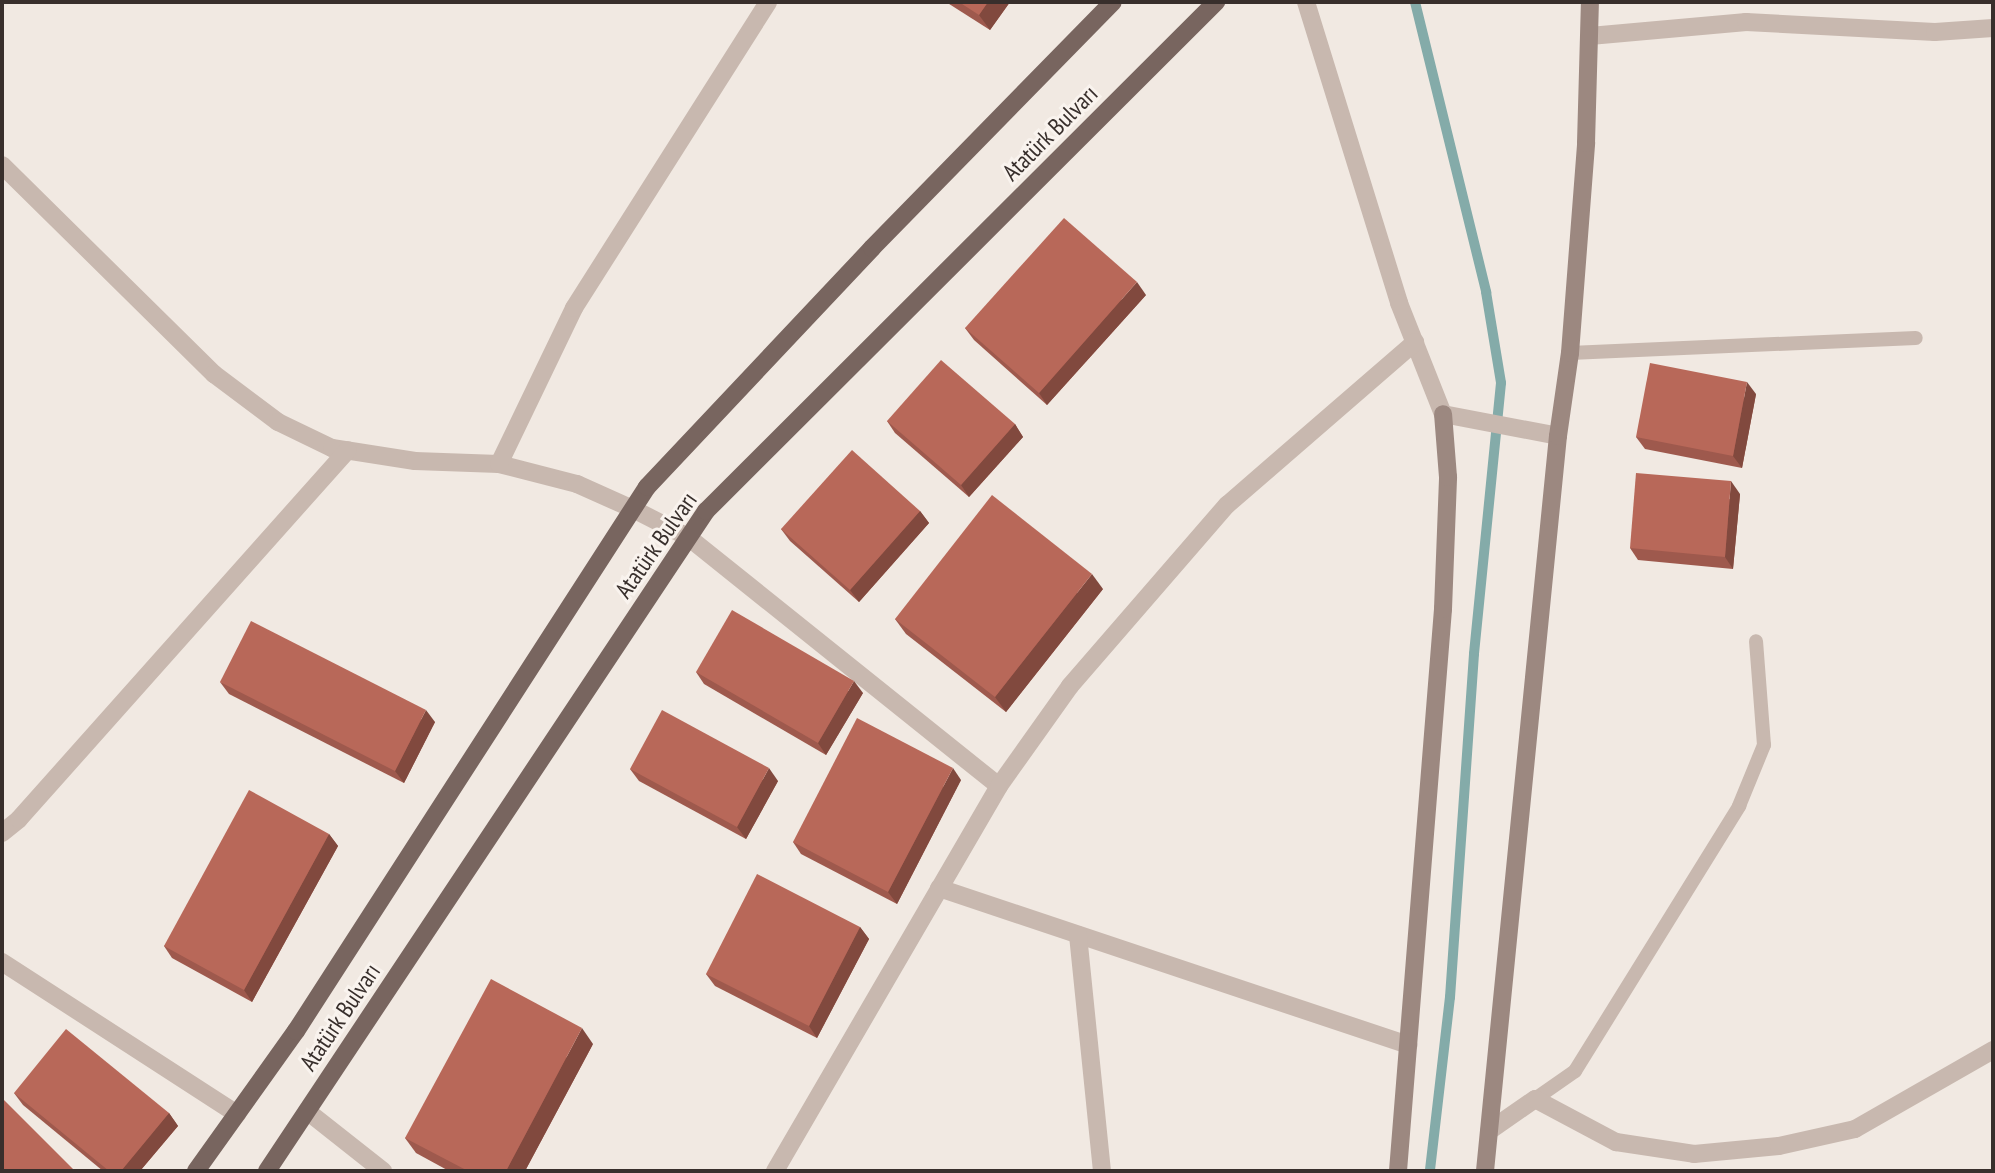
<!DOCTYPE html>
<meta charset="utf-8">
<style>
body{margin:0}
#map{position:relative;width:1995px;height:1173px;overflow:hidden;background:#f1e9e2;font-family:"PT Sans Narrow",sans-serif}
div>[style]{position:absolute}
.stream>*{height:10px;margin:-5px;padding:0 5px;transform-origin:5px;border-radius:5px;background:#84aba9}
.lane>*{height:14px;margin:-7px;padding:0 7px;transform-origin:7px;border-radius:7px;background:#c8b8af}
.street>*{height:18px;margin:-9px;padding:0 9px;transform-origin:9px;border-radius:9px;background:#c8b8af}
.secondary>*{height:18px;margin:-9px;padding:0 9px;transform-origin:9px;border-radius:9px;background:#9c8880}
.primary>*{height:18px;margin:-9px;padding:0 9px;transform-origin:9px;border-radius:9px;background:#78655f}
.wall>*{inset:0;background:#9e594d}
.shaded-wall>*{inset:0;background:#81493e}
.building>*{inset:0;background:#b86859}
span{translate:-50% -50%;white-space:nowrap;text-align:center;line-height:1.15;-webkit-text-stroke:6px #f9f3ee;paint-order:stroke}
.street-label{font-size:24px;color:#382f2c}
.frame{position:absolute;inset:0;border:4px solid #382f2c;pointer-events:none}
</style>
<div id="map">
<div class="stream">
<div style="left:1415px;top:2px;width:299px;rotate:76.2deg"></div>
<div style="left:1486px;top:292px;width:92px;rotate:80.6deg"></div>
<div style="left:1501px;top:383px;width:272px;rotate:95.7deg"></div>
<div style="left:1474px;top:654px;width:344px;rotate:94deg"></div>
<div style="left:1450px;top:997px;width:175px;rotate:96.6deg"></div>
</div>
<div class="lane">
<div style="left:1570px;top:353px;width:346px;rotate:-2.5deg"></div>
<div style="left:1535px;top:1099px;width:49px;rotate:-35deg"></div>
<div style="left:1575px;top:1071px;width:312px;rotate:-58.2deg"></div>
<div style="left:1739px;top:806px;width:66px;rotate:-67.7deg"></div>
<div style="left:1764px;top:745px;width:104px;rotate:-94.4deg"></div>
</div>
<div class="street">
<div style="left:1306px;top:2px;width:315px;rotate:72.8deg"></div>
<div style="left:1399px;top:303px;width:119px;rotate:68.4deg"></div>
<div style="left:1443px;top:414px;width:117px;rotate:10.8deg"></div>
<div style="left:1590px;top:36px;width:157px;rotate:-5.1deg"></div>
<div style="left:1746px;top:22px;width:189px;rotate:3deg"></div>
<div style="left:1935px;top:32px;width:58px;rotate:-3.9deg"></div>
<div style="left:2px;top:165px;width:298px;rotate:44.6deg"></div>
<div style="left:214px;top:374px;width:80px;rotate:36.9deg"></div>
<div style="left:278px;top:422px;width:60px;rotate:25.7deg"></div>
<div style="left:332px;top:448px;width:84px;rotate:8.9deg"></div>
<div style="left:415px;top:461px;width:84px;rotate:2deg"></div>
<div style="left:499px;top:464px;width:81px;rotate:14.4deg"></div>
<div style="left:577px;top:484px;width:61px;rotate:24.1deg"></div>
<div style="left:633px;top:509px;width:62px;rotate:27deg"></div>
<div style="left:688px;top:537px;width:398px;rotate:38.7deg"></div>
<div style="left:499px;top:464px;width:173px;rotate:-64.3deg"></div>
<div style="left:574px;top:308px;width:362px;rotate:-57.6deg"></div>
<div style="left:2px;top:833px;width:22px;rotate:-39deg"></div>
<div style="left:19px;top:819px;width:494px;rotate:-48.3deg"></div>
<div style="left:939px;top:888px;width:495px;rotate:18.5deg"></div>
<div style="left:1078px;top:935px;width:237px;rotate:84.2deg"></div>
<div style="left:2px;top:962px;width:280px;rotate:32.9deg"></div>
<div style="left:307px;top:1111px;width:97px;rotate:38.3deg"></div>
<div style="left:1489px;top:1131px;width:56px;rotate:-34.8deg"></div>
<div style="left:1535px;top:1099px;width:92px;rotate:28deg"></div>
<div style="left:1616px;top:1142px;width:79px;rotate:8.7deg"></div>
<div style="left:1694px;top:1154px;width:85px;rotate:-5.4deg"></div>
<div style="left:1779px;top:1146px;width:78px;rotate:-12.6deg"></div>
<div style="left:1855px;top:1129px;width:159px;rotate:-29.8deg"></div>
<div style="left:775px;top:1171px;width:445px;rotate:-59.8deg"></div>
<div style="left:999px;top:786px;width:123px;rotate:-54.6deg"></div>
<div style="left:1070px;top:686px;width:240px;rotate:-49.1deg"></div>
<div style="left:1227px;top:505px;width:249px;rotate:-40.9deg"></div>
</div>
<div class="secondary">
<div style="left:1398px;top:1171px;width:564px;rotate:-85.42deg"></div>
<div style="left:1443px;top:609px;width:132px;rotate:-87.8deg"></div>
<div style="left:1448px;top:477px;width:63px;rotate:-94.5deg"></div>
<div style="left:1485px;top:1171px;width:739px;rotate:-84.33deg"></div>
<div style="left:1558px;top:436px;width:84px;rotate:-81.8deg"></div>
<div style="left:1570px;top:353px;width:211px;rotate:-85.6deg"></div>
<div style="left:1586px;top:143px;width:141px;rotate:-88.4deg"></div>
</div>
<div class="primary">
<div style="left:196px;top:1171px;width:172px;rotate:-54.5deg"></div>
<div style="left:296px;top:1031px;width:647px;rotate:-57.17deg"></div>
<div style="left:647px;top:487px;width:328px;rotate:-46.7deg"></div>
<div style="left:872px;top:248px;width:344px;rotate:-45.6deg"></div>
<div style="left:267px;top:1171px;width:793px;rotate:-56.37deg"></div>
<div style="left:706px;top:511px;width:721px;rotate:-44.94deg"></div>
</div>
<div class="wall">
<div style="clip-path:polygon(946px 2px,1010px 2px,990px 30px)"></div>
<div style="clip-path:polygon(1146px 295px,1047px 405px,974px 340px,965px 328px)"></div>
<div style="clip-path:polygon(1756px 394px,1742px 468px,1645px 449px,1636px 437px)"></div>
<div style="clip-path:polygon(887px 421px,1015px 424px,1023px 437px,969px 497px,895px 433px)"></div>
<div style="clip-path:polygon(1740px 494px,1733px 569px,1638px 560px,1630px 548px)"></div>
<div style="clip-path:polygon(920px 511px,929px 523px,859px 602px,790px 541px,781px 529px)"></div>
<div style="clip-path:polygon(1103px 589px,1006px 712px,906px 634px,895px 619px)"></div>
<div style="clip-path:polygon(696px 672px,863px 693px,826px 755px,704px 684px)"></div>
<div style="clip-path:polygon(220px 682px,435px 722px,404px 783px,229px 694px)"></div>
<div style="clip-path:polygon(630px 769px,778px 781px,746px 839px,639px 781px)"></div>
<div style="clip-path:polygon(961px 780px,897px 904px,801px 854px,793px 842px)"></div>
<div style="clip-path:polygon(329px 834px,338px 846px,252px 1002px,172px 958px,164px 946px)"></div>
<div style="clip-path:polygon(860px 927px,869px 939px,817px 1038px,715px 986px,706px 974px)"></div>
<div style="clip-path:polygon(593px 1044px,525px 1171px,449px 1171px,416px 1153px,405px 1138px)"></div>
<div style="clip-path:polygon(14px 1093px,169px 1113px,178px 1126px,140px 1171px,103px 1171px,23px 1105px)"></div>
</div>
<div class="shaded-wall">
<div style="clip-path:polygon(988px 2px,1010px 2px,990px 30px,979px 15px)"></div>
<div style="clip-path:polygon(1137px 282px,1146px 295px,1047px 405px,1039px 393px)"></div>
<div style="clip-path:polygon(1747px 382px,1756px 394px,1742px 468px,1733px 456px)"></div>
<div style="clip-path:polygon(1015px 424px,1023px 437px,969px 497px,961px 485px)"></div>
<div style="clip-path:polygon(1731px 481px,1740px 494px,1733px 569px,1725px 557px)"></div>
<div style="clip-path:polygon(920px 511px,929px 523px,859px 602px,850px 590px)"></div>
<div style="clip-path:polygon(1092px 574px,1103px 589px,1006px 712px,995px 697px)"></div>
<div style="clip-path:polygon(854px 681px,863px 693px,826px 755px,818px 743px)"></div>
<div style="clip-path:polygon(426px 710px,435px 722px,404px 783px,395px 771px)"></div>
<div style="clip-path:polygon(769px 768px,778px 781px,746px 839px,737px 827px)"></div>
<div style="clip-path:polygon(953px 768px,961px 780px,897px 904px,888px 892px)"></div>
<div style="clip-path:polygon(329px 834px,338px 846px,252px 1002px,244px 990px)"></div>
<div style="clip-path:polygon(860px 927px,869px 939px,817px 1038px,809px 1026px)"></div>
<div style="clip-path:polygon(582px 1028px,593px 1044px,525px 1171px,506px 1171px)"></div>
<div style="clip-path:polygon(169px 1113px,178px 1126px,140px 1171px,121px 1171px)"></div>
</div>
<div class="building">
<div style="clip-path:polygon(959px 2px,988px 2px,979px 15px)"></div>
<div style="clip-path:polygon(1064px 218px,1137px 282px,1039px 393px,965px 328px)"></div>
<div style="clip-path:polygon(941px 360px,1015px 424px,961px 485px,887px 421px)"></div>
<div style="clip-path:polygon(1650px 363px,1747px 382px,1733px 456px,1636px 437px)"></div>
<div style="clip-path:polygon(852px 450px,920px 511px,850px 590px,781px 529px)"></div>
<div style="clip-path:polygon(1636px 473px,1731px 481px,1725px 557px,1630px 548px)"></div>
<div style="clip-path:polygon(992px 495px,1092px 574px,995px 697px,895px 619px)"></div>
<div style="clip-path:polygon(732px 610px,854px 681px,818px 743px,696px 672px)"></div>
<div style="clip-path:polygon(251px 621px,426px 710px,395px 771px,220px 682px)"></div>
<div style="clip-path:polygon(662px 710px,769px 768px,737px 827px,630px 769px)"></div>
<div style="clip-path:polygon(857px 718px,953px 768px,888px 892px,793px 842px)"></div>
<div style="clip-path:polygon(249px 790px,329px 834px,244px 990px,164px 946px)"></div>
<div style="clip-path:polygon(757px 874px,860px 927px,809px 1026px,706px 974px)"></div>
<div style="clip-path:polygon(491px 979px,582px 1028px,506px 1171px,468px 1171px,405px 1138px)"></div>
<div style="clip-path:polygon(66px 1029px,169px 1113px,121px 1171px,109px 1171px,14px 1093px)"></div>
<div style="clip-path:polygon(2px 1098px,75px 1171px,2px 1171px)"></div>
</div>
<div class="street-label">
<span style="left:1050px;top:133px;rotate:-45deg">Atatürk Bulvarı</span>
<span style="left:656px;top:545px;rotate:-55deg">Atatürk Bulvarı</span>
<span style="left:340px;top:1017px;rotate:-56deg">Atatürk Bulvarı</span>
</div>
<div class="frame"></div>
</div>
